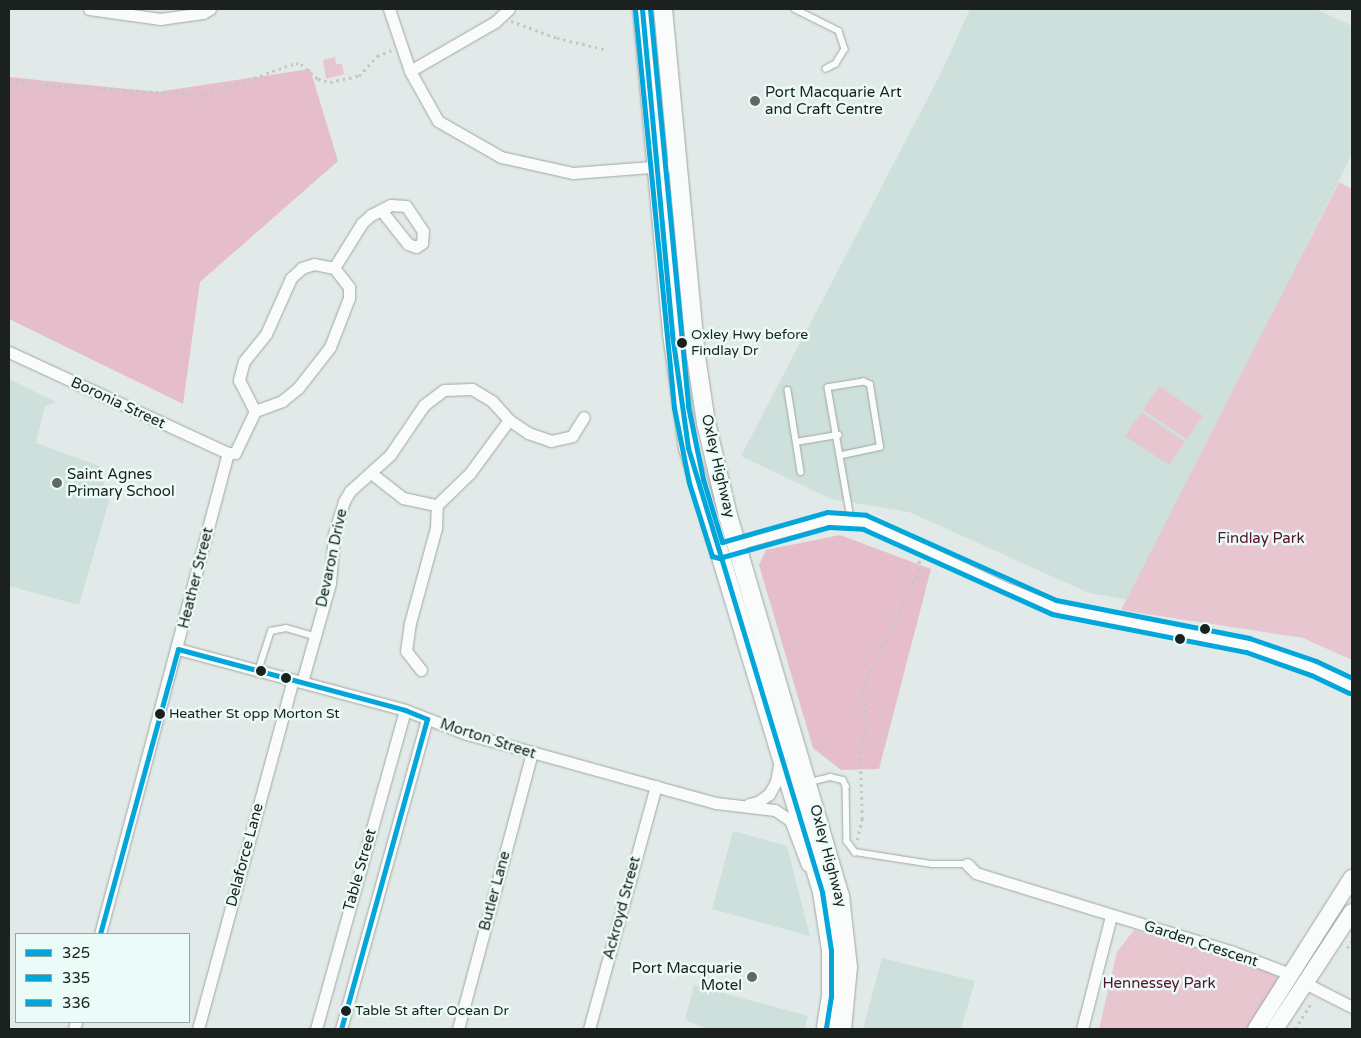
<!DOCTYPE html>
<style>
body{margin:0}
#map{position:relative;width:1361px;height:1038px;overflow:hidden;background:#e1eae8;font-family:"Varela Round",sans-serif}
div>[style]{position:absolute}
.built>*{inset:0;background:#cee0dc}
.green>*{inset:0;background:#e8c6d0}
.forest>*{inset:0;background:#e6becb}
.path>*{height:2.5px;margin-top:-1.25px;transform-origin:0;background:repeating-linear-gradient(90deg,#c4c7c6 0 2.5px,transparent 0 6.5px)}
.roads{filter:drop-shadow(0 0 1px #a0a6a5) drop-shadow(0 0 1px #a0a6a5)}
.service>*{height:5.5px;margin:-2.75px;padding:0 2.75px;transform-origin:2.75px;border-radius:2.75px;background:#fafcfc}
.minor>*{height:11px;margin:-5.5px;padding:0 5.5px;transform-origin:5.5px;border-radius:5.5px;background:#fafcfc}
.secondary>*{height:16px;margin:-8px;padding:0 8px;transform-origin:8px;border-radius:8px;background:#fafcfc}
.primary>*{height:18px;margin:-9px;padding:0 9px;transform-origin:9px;border-radius:9px;background:#fafcfc}
.bus-1>*{height:5px;margin:-2.5px;padding:0 2.5px;transform-origin:2.5px;border-radius:2.5px;background:#03a6da}
.bus-2>*{height:5px;margin:-2.5px;padding:0 2.5px;transform-origin:2.5px;border-radius:2.5px;background:#03a6da}
.bus-3>*{height:5px;margin:-2.5px;padding:0 2.5px;transform-origin:2.5px;border-radius:2.5px;background:#03a6da}
.dots>*{width:14px;height:14px;translate:-50% -50%;box-sizing:border-box;border:2px solid #ebfbf8;border-radius:50%}
span{translate:-50% -50%;white-space:nowrap;text-align:center;line-height:1.15;-webkit-text-stroke:5px #ebfbf8;paint-order:stroke}
.bus-label{font-size:14px;color:#1b211f}
.left{translate:0 -50%;text-align:left}
.poi-label{font-size:15px;color:#1b211f}
.right{translate:-100% -50%;text-align:right}
.street-label{font-size:15px;color:#1b211f}
.park-label{font-size:15px;color:#56102e}
.frame{position:absolute;inset:0;border:10px solid #1b211f;pointer-events:none}
.legend{position:absolute;left:15px;top:933px;width:175px;height:90px;box-sizing:border-box;background:#ebfbf8;border:1px solid #98a4a1;margin:0;padding:6px 9px;list-style:none;font-size:15px;color:#1b211f}
.legend li{display:flex;align-items:center;gap:10px;height:25px}
.legend b{width:25px;border:1px solid #98a4a1}
</style>
<div id="map">
<div class="built">
<div style="clip-path:polygon(970px 9px,1316px 9px,1352px 26px,1352px 154px,1129px 600px,1089px 593px,909px 512px,831px 499px,741px 456px,940px 75px)"></div>
<div style="clip-path:polygon(9px 379px,56px 402px,45px 406px,36px 443px,99px 466px,109px 501px,79px 605px,9px 586px)"></div>
<div style="clip-path:polygon(733px 831px,787px 846px,810px 936px,712px 909px)"></div>
<div style="clip-path:polygon(882px 958px,975px 981px,961px 1029px,863px 1029px)"></div>
<div style="clip-path:polygon(694px 985px,808px 1016px,805px 1029px,709px 1029px,685px 1020px)"></div>
</div>
<div class="green">
<div style="clip-path:polygon(335px 57px,336px 64px,342px 64px,344px 74px,326px 79px,323px 60px)"></div>
<div style="clip-path:polygon(1339px 182px,1352px 189px,1352px 660px,1303px 638px,1121px 610px)"></div>
<div style="clip-path:polygon(1159px 386px,1203px 416px,1187px 439px,1143px 410px)"></div>
<div style="clip-path:polygon(1141px 412px,1185px 442px,1169px 465px,1125px 436px)"></div>
<div style="clip-path:polygon(1134px 930px,1262px 967px,1286px 983px,1253px 1029px,1099px 1029px,1117px 952px)"></div>
</div>
<div class="forest">
<div style="clip-path:polygon(310px 69px,338px 161px,200px 282px,183px 404px,9px 319px,9px 77px,157px 92px)"></div>
<div style="clip-path:polygon(840px 535px,931px 569px,879px 769px,841px 770px,813px 748px,759px 565px,766px 550px)"></div>
</div>
<div class="path">
<div style="left:511px;top:21px;width:49px;rotate:20.3deg"></div>
<div style="left:557px;top:38px;width:52px;rotate:13.2deg"></div>
<div style="left:9px;top:80px;width:30px;rotate:9deg"></div>
<div style="left:39px;top:85px;width:166px;rotate:3.4deg"></div>
<div style="left:205px;top:95px;width:96px;rotate:-19.4deg"></div>
<div style="left:296px;top:63px;width:5px;rotate:11deg"></div>
<div style="left:301px;top:64px;width:23px;rotate:41deg"></div>
<div style="left:318px;top:79px;width:12px;rotate:14deg"></div>
<div style="left:330px;top:82px;width:30px;rotate:-12deg"></div>
<div style="left:359px;top:76px;width:27px;rotate:-48deg"></div>
<div style="left:377px;top:56px;width:16px;rotate:-22deg"></div>
<div style="left:857px;top:840px;width:22px;rotate:-77deg"></div>
<div style="left:862px;top:819px;width:68px;rotate:-91.7deg"></div>
<div style="left:860px;top:751px;width:27px;rotate:-75deg"></div>
<div style="left:867px;top:725px;width:36px;rotate:-98deg"></div>
<div style="left:862px;top:689px;width:132px;rotate:-64.4deg"></div>
<div style="left:919px;top:570px;width:10px;rotate:-90deg"></div>
<div style="left:1347px;top:948px;width:9px;rotate:-54deg"></div>
<div style="left:1295px;top:1029px;width:31px;rotate:-58deg"></div>
</div>
<div class="roads">
<div class="service">
<div style="left:795px;top:9px;width:49px;rotate:26.6deg"></div>
<div style="left:839px;top:31px;width:19px;rotate:72deg"></div>
<div style="left:845px;top:49px;width:17px;rotate:121deg"></div>
<div style="left:836px;top:64px;width:11px;rotate:153deg"></div>
<div style="left:788px;top:390px;width:83px;rotate:81deg"></div>
<div style="left:796px;top:442px;width:43px;rotate:-9.5deg"></div>
<div style="left:842px;top:455px;width:39px;rotate:-12deg"></div>
<div style="left:880px;top:447px;width:63px;rotate:-99.2deg"></div>
<div style="left:870px;top:385px;width:7px;rotate:-153deg"></div>
<div style="left:864px;top:382px;width:36px;rotate:171deg"></div>
<div style="left:828px;top:388px;width:133px;rotate:80deg"></div>
<div style="left:258px;top:671px;width:42px;rotate:-72deg"></div>
<div style="left:271px;top:631px;width:15px;rotate:-11deg"></div>
<div style="left:286px;top:628px;width:29px;rotate:16deg"></div>
<div style="left:810px;top:782px;width:21px;rotate:-14deg"></div>
<div style="left:830px;top:777px;width:13px;rotate:13deg"></div>
<div style="left:843px;top:780px;width:7px;rotate:63deg"></div>
<div style="left:846px;top:786px;width:55px;rotate:89deg"></div>
<div style="left:847px;top:841px;width:14px;rotate:54deg"></div>
<div style="left:855px;top:852px;width:78px;rotate:8.9deg"></div>
<div style="left:932px;top:864px;width:35px"></div>
</div>
<div class="minor">
<div style="left:89px;top:9px;width:72px;rotate:8deg"></div>
<div style="left:160px;top:19px;width:43px;rotate:-7.9deg"></div>
<div style="left:203px;top:13px;width:8px;rotate:-30deg"></div>
<div style="left:389px;top:9px;width:65px;rotate:71.3deg"></div>
<div style="left:410px;top:71px;width:57px;rotate:60.8deg"></div>
<div style="left:438px;top:121px;width:73px;rotate:29.7deg"></div>
<div style="left:501px;top:157px;width:74px;rotate:12.5deg"></div>
<div style="left:573px;top:173px;width:105px;rotate:-4.4deg"></div>
<div style="left:410px;top:71px;width:98px;rotate:-30deg"></div>
<div style="left:495px;top:22px;width:19px;rotate:-43deg"></div>
<div style="left:334px;top:268px;width:53px;rotate:-58.1deg"></div>
<div style="left:362px;top:223px;width:12px;rotate:-42deg"></div>
<div style="left:371px;top:215px;width:22px;rotate:-27deg"></div>
<div style="left:391px;top:205px;width:15px;rotate:4deg"></div>
<div style="left:406px;top:206px;width:30px;rotate:56deg"></div>
<div style="left:423px;top:231px;width:12px;rotate:95deg"></div>
<div style="left:422px;top:243px;width:7px;rotate:146deg"></div>
<div style="left:416px;top:247px;width:9px;rotate:-159deg"></div>
<div style="left:408px;top:244px;width:43px;rotate:-128.5deg"></div>
<div style="left:9px;top:352px;width:241px;rotate:24.8deg"></div>
<div style="left:228px;top:453px;width:7px"></div>
<div style="left:235px;top:453px;width:47px;rotate:-64.5deg"></div>
<div style="left:255px;top:411px;width:29px;rotate:-20deg"></div>
<div style="left:282px;top:401px;width:21px;rotate:-39deg"></div>
<div style="left:298px;top:388px;width:52px;rotate:-52deg"></div>
<div style="left:330px;top:347px;width:53px;rotate:-68.8deg"></div>
<div style="left:349px;top:298px;width:11px;rotate:-90deg"></div>
<div style="left:349px;top:287px;width:24px;rotate:-128deg"></div>
<div style="left:334px;top:268px;width:20px;rotate:-169deg"></div>
<div style="left:314px;top:264px;width:13px;rotate:162deg"></div>
<div style="left:302px;top:268px;width:15px;rotate:138deg"></div>
<div style="left:291px;top:278px;width:61px;rotate:114.1deg"></div>
<div style="left:266px;top:334px;width:35px;rotate:129deg"></div>
<div style="left:244px;top:361px;width:20px;rotate:105deg"></div>
<div style="left:239px;top:380px;width:35px;rotate:63deg"></div>
<div style="left:371px;top:473px;width:41px;rotate:38deg"></div>
<div style="left:403px;top:498px;width:35px;rotate:12deg"></div>
<div style="left:437px;top:505px;width:46px;rotate:-44.1deg"></div>
<div style="left:470px;top:473px;width:66px;rotate:-53.7deg"></div>
<div style="left:737px;top:544px;width:94px;rotate:-15.4deg"></div>
<div style="left:828px;top:519px;width:37px;rotate:5deg"></div>
<div style="left:865px;top:522px;width:153px;rotate:25.1deg"></div>
<div style="left:1004px;top:587px;width:54px;rotate:21.8deg"></div>
<div style="left:1054px;top:607px;width:198px;rotate:11.1deg"></div>
<div style="left:1248px;top:645px;width:70px;rotate:19.2deg"></div>
<div style="left:1314px;top:668px;width:42px;rotate:25.3deg"></div>
<div style="left:178px;top:649px;width:235px;rotate:15deg"></div>
<div style="left:405px;top:710px;width:66px;rotate:21.2deg"></div>
<div style="left:467px;top:734px;width:258px;rotate:15.5deg"></div>
<div style="left:716px;top:803px;width:59px;rotate:6.8deg"></div>
<div style="left:775px;top:810px;width:18px;rotate:34deg"></div>
<div style="left:790px;top:820px;width:48px;rotate:69.3deg"></div>
<div style="left:421px;top:670px;width:24px;rotate:-128deg"></div>
<div style="left:406px;top:651px;width:28px;rotate:-82deg"></div>
<div style="left:410px;top:623px;width:98px;rotate:-74.7deg"></div>
<div style="left:436px;top:528px;width:23px;rotate:-88deg"></div>
<div style="left:302px;top:682px;width:103px;rotate:-74.2deg"></div>
<div style="left:330px;top:583px;width:49px;rotate:-85.3deg"></div>
<div style="left:334px;top:534px;width:34px;rotate:-73deg"></div>
<div style="left:344px;top:501px;width:12px;rotate:-59deg"></div>
<div style="left:350px;top:491px;width:54px;rotate:-42deg"></div>
<div style="left:390px;top:455px;width:60px;rotate:-55.8deg"></div>
<div style="left:424px;top:405px;width:25px;rotate:-37deg"></div>
<div style="left:444px;top:390px;width:28px;rotate:-2deg"></div>
<div style="left:472px;top:389px;width:23px;rotate:31deg"></div>
<div style="left:492px;top:401px;width:25px;rotate:48deg"></div>
<div style="left:509px;top:420px;width:23px;rotate:34deg"></div>
<div style="left:528px;top:433px;width:24px;rotate:19deg"></div>
<div style="left:551px;top:441px;width:22px;rotate:-13deg"></div>
<div style="left:572px;top:436px;width:22px;rotate:-58deg"></div>
<div style="left:749px;top:804px;width:9px;rotate:-13deg"></div>
<div style="left:758px;top:802px;width:14px;rotate:-36deg"></div>
<div style="left:769px;top:794px;width:14px;rotate:-60deg"></div>
<div style="left:776px;top:782px;width:22px;rotate:-80deg"></div>
<div style="left:967px;top:864px;width:13px;rotate:45deg"></div>
<div style="left:976px;top:873px;width:266px;rotate:17.1deg"></div>
<div style="left:1230px;top:951px;width:64px;rotate:21deg"></div>
<div style="left:100px;top:934px;width:498px;rotate:-75.1deg"></div>
<div style="left:1305px;top:983px;width:53px;rotate:27.1deg"></div>
<div style="left:74px;top:1029px;width:7px;rotate:-74deg"></div>
<div style="left:198px;top:1029px;width:362px;rotate:-74.8deg"></div>
<div style="left:316px;top:1029px;width:331px;rotate:-74.4deg"></div>
<div style="left:341px;top:1029px;width:322px;rotate:-74.5deg"></div>
<div style="left:458px;top:1029px;width:286px;rotate:-75deg"></div>
<div style="left:589px;top:1029px;width:252px;rotate:-74.6deg"></div>
<div style="left:1082px;top:1029px;width:117px;rotate:-75.6deg"></div>
</div>
<div class="secondary">
<div style="left:1256px;top:1029px;width:179px;rotate:-57.6deg"></div>
<div style="left:1275px;top:1029px;width:140px;rotate:-56.7deg"></div>
</div>
<div class="primary">
<div style="left:642px;top:9px;width:326px;rotate:84.7deg"></div>
<div style="left:672px;top:334px;width:115px;rotate:82deg"></div>
<div style="left:688px;top:448px;width:464px;rotate:73.2deg"></div>
<div style="left:822px;top:892px;width:59px;rotate:81.2deg"></div>
<div style="left:831px;top:950px;width:46px;rotate:90deg"></div>
<div style="left:831px;top:996px;width:33px;rotate:99deg"></div>
<div style="left:663px;top:9px;width:349px;rotate:84.6deg"></div>
<div style="left:696px;top:356px;width:68px;rotate:81.5deg"></div>
<div style="left:706px;top:423px;width:96px;rotate:76.7deg"></div>
<div style="left:728px;top:516px;width:396px;rotate:73.6deg"></div>
<div style="left:840px;top:896px;width:71px;rotate:83.6deg"></div>
<div style="left:848px;top:967px;width:62px;rotate:95.5deg"></div>
</div>
</div>
<div class="bus-1">
<div style="left:642px;top:9px;width:326px;rotate:84.7deg"></div>
<div style="left:672px;top:334px;width:115px;rotate:82deg"></div>
<div style="left:688px;top:448px;width:464px;rotate:73.2deg"></div>
<div style="left:822px;top:892px;width:59px;rotate:81.2deg"></div>
<div style="left:831px;top:950px;width:46px;rotate:90deg"></div>
<div style="left:831px;top:996px;width:33px;rotate:99deg"></div>
<div style="left:100px;top:934px;width:295px;rotate:-74.7deg"></div>
<div style="left:178px;top:649px;width:235px;rotate:15deg"></div>
<div style="left:405px;top:710px;width:24px;rotate:22deg"></div>
<div style="left:427px;top:719px;width:322px;rotate:105.5deg"></div>
</div>
<div class="bus-2">
<div style="left:635px;top:10px;width:400px;rotate:84.4deg"></div>
<div style="left:674px;top:408px;width:76px;rotate:78.7deg"></div>
<div style="left:689px;top:483px;width:77px;rotate:72.5deg"></div>
<div style="left:712px;top:556px;width:7px;rotate:16deg"></div>
<div style="left:719px;top:558px;width:114px;rotate:-15.7deg"></div>
<div style="left:829px;top:527px;width:34px;rotate:3deg"></div>
<div style="left:863px;top:529px;width:207px;rotate:24.2deg"></div>
<div style="left:1052px;top:614px;width:198px;rotate:11.1deg"></div>
<div style="left:1246px;top:652px;width:69px;rotate:19.5deg"></div>
<div style="left:1311px;top:675px;width:42px;rotate:25.3deg"></div>
</div>
<div class="bus-3">
<div style="left:650px;top:9px;width:399px;rotate:84.5deg"></div>
<div style="left:688px;top:406px;width:75px;rotate:78.4deg"></div>
<div style="left:703px;top:479px;width:66px;rotate:73.2deg"></div>
<div style="left:722px;top:542px;width:109px;rotate:-15.9deg"></div>
<div style="left:827px;top:512px;width:39px;rotate:4deg"></div>
<div style="left:866px;top:515px;width:208px;rotate:24.1deg"></div>
<div style="left:1056px;top:600px;width:197px;rotate:11.1deg"></div>
<div style="left:1249px;top:638px;width:71px;rotate:18.9deg"></div>
<div style="left:1316px;top:661px;width:40px;rotate:25deg"></div>
</div>
<div class="dots">
<div style="left:755px;top:101px;background:#606765"></div>
<div style="left:682px;top:343px;background:#1b211f"></div>
<div style="left:57px;top:483px;background:#606765"></div>
<div style="left:1205px;top:629px;background:#1b211f"></div>
<div style="left:1180px;top:639px;background:#1b211f"></div>
<div style="left:261px;top:671px;background:#1b211f"></div>
<div style="left:286px;top:678px;background:#1b211f"></div>
<div style="left:160px;top:714px;background:#1b211f"></div>
<div style="left:752px;top:977px;background:#606765"></div>
<div style="left:346px;top:1011px;background:#1b211f"></div>
</div>
<div class="bus-label">
<span class="left" style="left:691px;top:343px">Oxley Hwy before<br>Findlay Dr</span>
<span class="left" style="left:169px;top:714px">Heather St opp Morton St</span>
<span class="left" style="left:355px;top:1011px">Table St after Ocean Dr</span>
</div>
<div class="poi-label">
<span class="left" style="left:765px;top:101px">Port Macquarie Art<br>and Craft Centre</span>
<span class="left" style="left:67px;top:483px">Saint Agnes<br>Primary School</span>
<span class="right" style="left:742px;top:977px">Port Macquarie<br>Motel</span>
</div>
<div class="street-label">
<span style="left:118px;top:403px;rotate:25deg">Boronia Street</span>
<span style="left:718px;top:466px;rotate:77deg">Oxley Highway</span>
<span style="left:332px;top:558px;rotate:-78deg">Devaron Drive</span>
<span style="left:196px;top:578px;rotate:-76deg">Heather Street</span>
<span style="left:488px;top:739px;rotate:18deg">Morton Street</span>
<span style="left:245px;top:855px;rotate:-75deg">Delaforce Lane</span>
<span style="left:828px;top:856px;rotate:75deg">Oxley Highway</span>
<span style="left:360px;top:870px;rotate:-74deg">Table Street</span>
<span style="left:495px;top:891px;rotate:-75deg">Butler Lane</span>
<span style="left:622px;top:908px;rotate:-75deg">Ackroyd Street</span>
<span style="left:1201px;top:944px;rotate:18deg">Garden Crescent</span>
</div>
<div class="park-label">
<span style="left:1261px;top:539px">Findlay Park</span>
<span style="left:1159px;top:984px">Hennessey Park</span>
</div>
<div class="frame"></div>
<ul class="legend">
<li><b style="height:6px;background:#03a6da"></b>325</li>
<li><b style="height:6px;background:#03a6da"></b>335</li>
<li><b style="height:6px;background:#03a6da"></b>336</li>
</ul>
</div>
